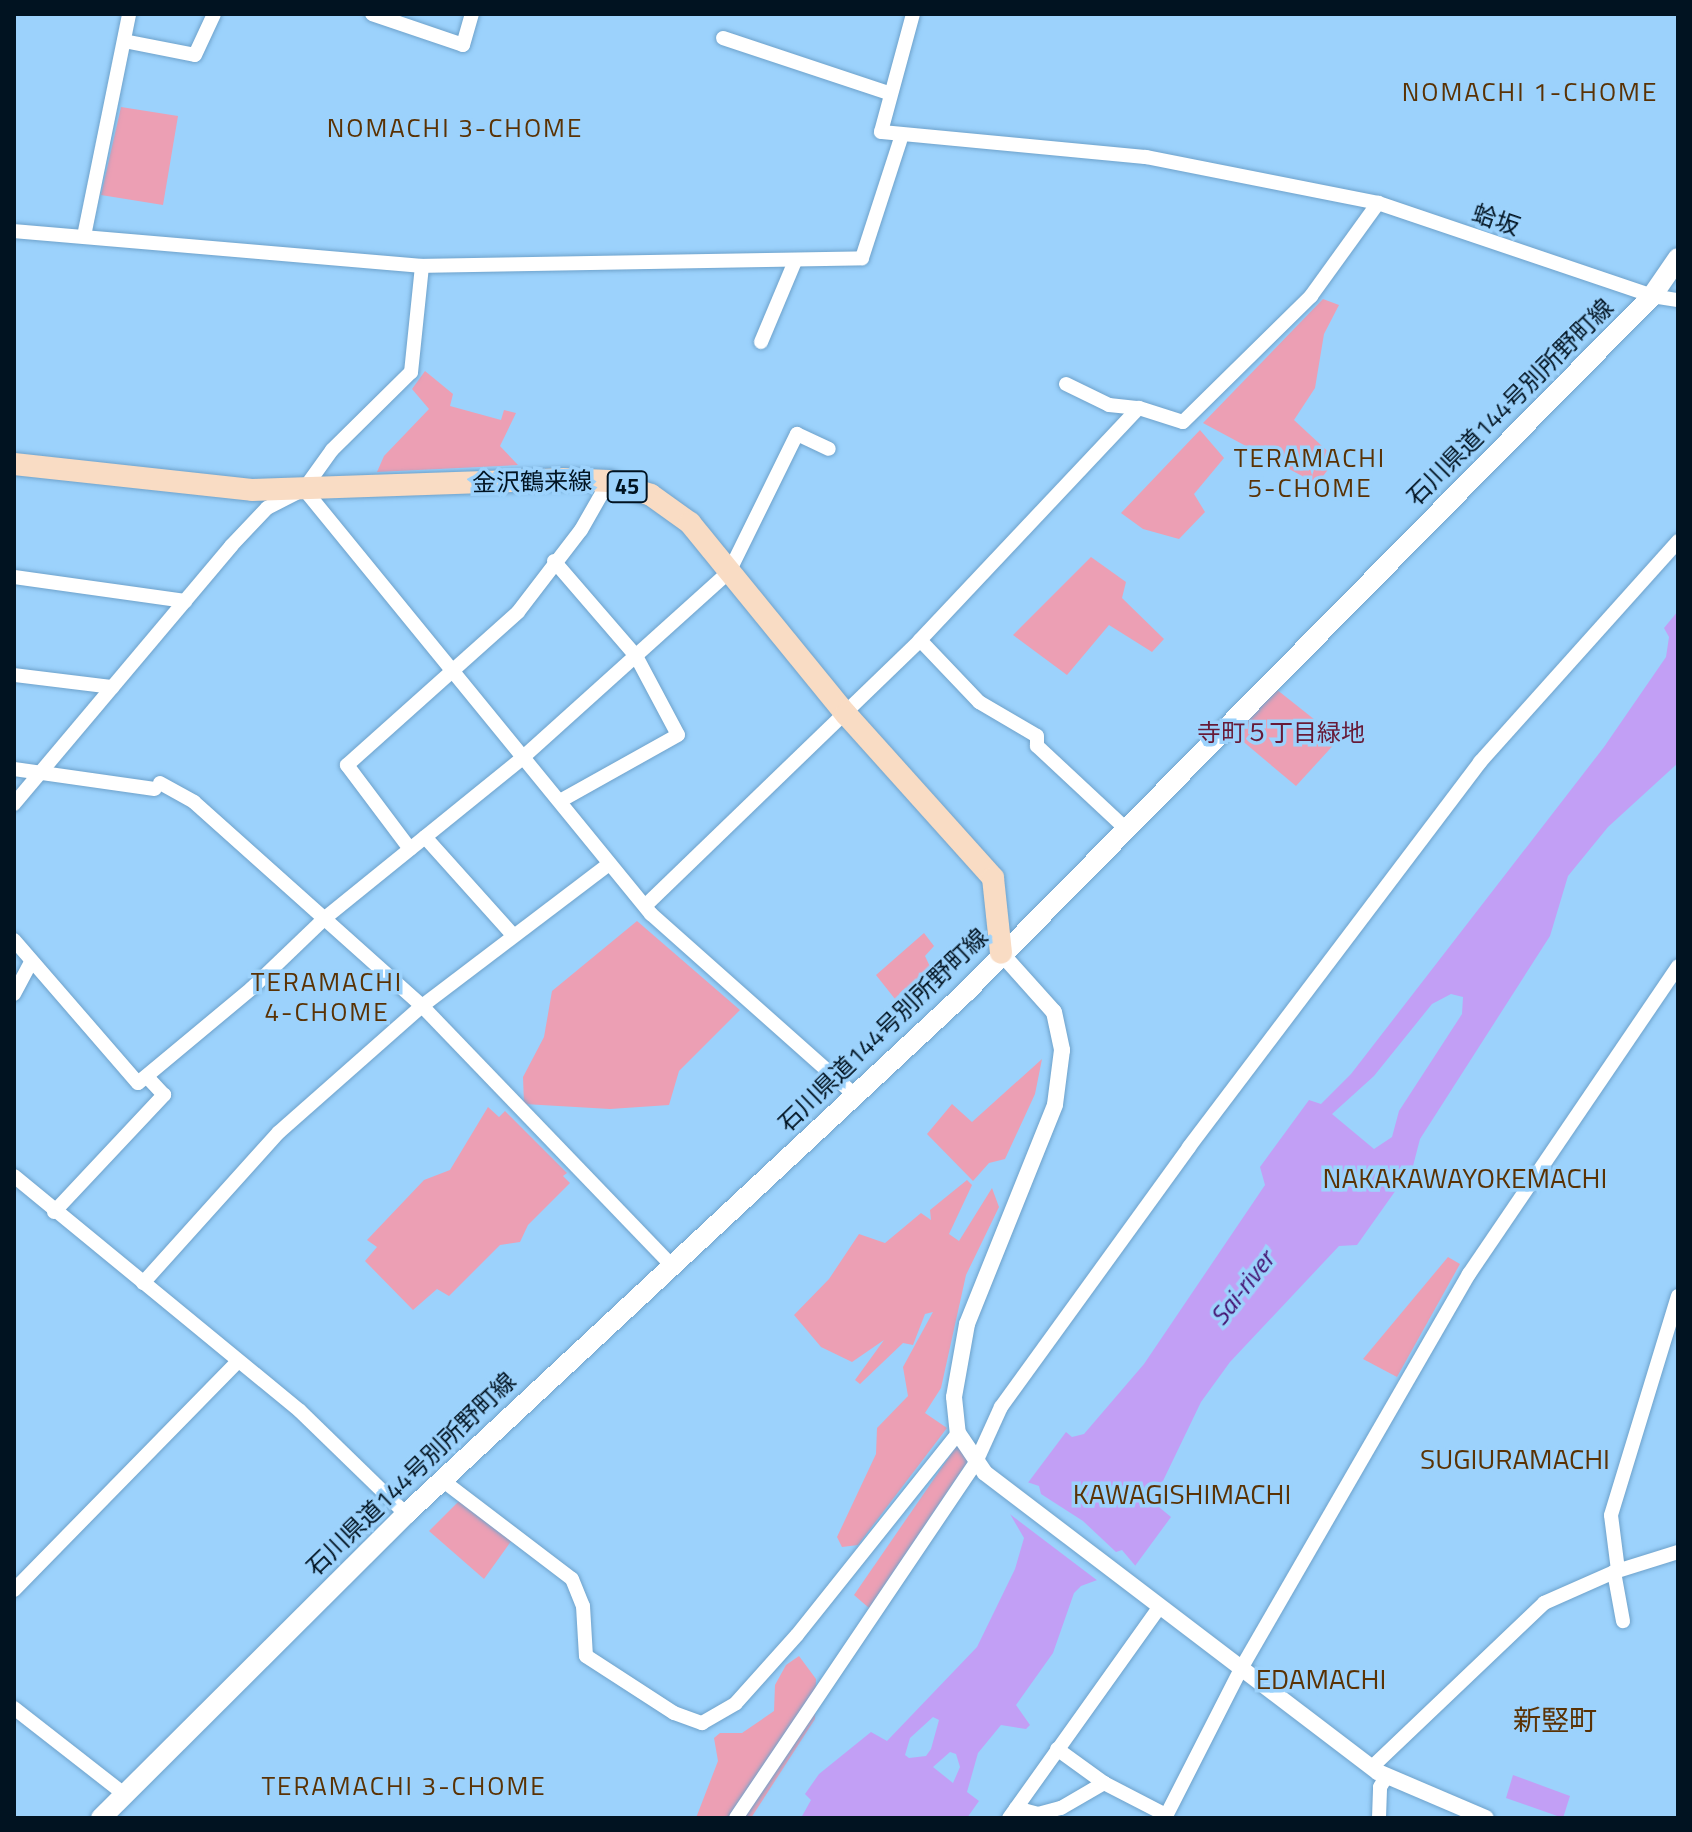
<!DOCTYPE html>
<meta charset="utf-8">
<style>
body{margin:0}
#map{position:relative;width:1692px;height:1832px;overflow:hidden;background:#9cd2fc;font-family:"Titillium Web","Noto Sans JP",sans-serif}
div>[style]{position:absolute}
.green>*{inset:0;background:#ec9fb4}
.water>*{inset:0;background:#c29ff5}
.pier>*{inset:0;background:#9cd2fc}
.roads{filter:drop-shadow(0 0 2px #6ea2cb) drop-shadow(0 0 2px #6ea2cb)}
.minor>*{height:14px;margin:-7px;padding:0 7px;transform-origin:7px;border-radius:7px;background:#fff}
.tertiary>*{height:16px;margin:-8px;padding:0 8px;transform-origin:8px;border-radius:8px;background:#fff}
.secondary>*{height:20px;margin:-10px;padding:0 10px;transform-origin:10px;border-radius:10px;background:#fff}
.primary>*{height:22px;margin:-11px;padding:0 11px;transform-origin:11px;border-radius:11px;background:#f9dcc4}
span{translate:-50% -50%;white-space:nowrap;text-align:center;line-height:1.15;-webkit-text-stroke:7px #9cd2fc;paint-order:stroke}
.shield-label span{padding:2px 6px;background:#9cd2fc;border:2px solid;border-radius:6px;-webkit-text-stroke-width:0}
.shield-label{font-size:22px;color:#011321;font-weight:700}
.street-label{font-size:24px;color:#011321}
.park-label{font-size:24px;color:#671a37}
.neighbourhood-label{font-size:26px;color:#5a3204;letter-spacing:2px}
.water-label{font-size:26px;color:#431170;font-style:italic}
.quarter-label{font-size:28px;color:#5a3204}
.frame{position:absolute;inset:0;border:16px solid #011321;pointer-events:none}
</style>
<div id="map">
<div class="green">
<div style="clip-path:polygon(121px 107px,178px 116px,163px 205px,101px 195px)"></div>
<div style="clip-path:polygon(1323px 299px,1339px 305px,1324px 334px,1315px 388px,1294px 420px,1336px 459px,1317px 484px,1203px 423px)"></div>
<div style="clip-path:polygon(425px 371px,453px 394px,450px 406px,501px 420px,504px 410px,516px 413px,500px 446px,518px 465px,377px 472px,384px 456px,429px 409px,412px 389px)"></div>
<div style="clip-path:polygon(1200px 430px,1224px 458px,1194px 494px,1205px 512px,1179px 539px,1143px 529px,1121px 513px)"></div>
<div style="clip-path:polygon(1091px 557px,1126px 582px,1122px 598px,1164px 639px,1152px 652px,1109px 625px,1067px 675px,1013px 635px)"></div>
<div style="clip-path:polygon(1276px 689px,1339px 739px,1296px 786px,1233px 733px)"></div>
<div style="clip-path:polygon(637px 921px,740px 1010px,679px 1071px,669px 1105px,610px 1109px,524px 1104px,523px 1077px,544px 1037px,552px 991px)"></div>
<div style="clip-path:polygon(924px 933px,934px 946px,925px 956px,933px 973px,910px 996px,903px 990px,895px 999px,876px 975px)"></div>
<div style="clip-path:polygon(1042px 1059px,1035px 1094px,1005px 1159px,989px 1163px,973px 1181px,927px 1134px,952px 1104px,972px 1122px)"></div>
<div style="clip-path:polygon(488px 1107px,499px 1117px,505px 1111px,567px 1173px,563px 1176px,570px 1183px,528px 1225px,520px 1242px,500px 1245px,449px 1296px,437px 1289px,413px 1310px,365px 1261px,377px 1247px,367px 1240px,424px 1180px,450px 1170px)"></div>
<div style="clip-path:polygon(967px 1180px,972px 1185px,949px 1234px,959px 1241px,992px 1188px,999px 1207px,966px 1275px,941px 1388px,925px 1413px,947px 1428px,858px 1545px,842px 1547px,837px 1537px,876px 1454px,877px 1428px,908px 1396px,903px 1367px,933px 1312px,925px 1314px,913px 1345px,903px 1343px,860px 1384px,855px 1380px,884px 1340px,852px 1362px,821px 1347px,794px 1315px,829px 1279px,859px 1234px,885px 1243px,921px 1213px,931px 1220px,930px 1210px)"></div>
<div style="clip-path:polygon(1448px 1257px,1460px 1264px,1397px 1377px,1363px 1359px)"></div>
<div style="clip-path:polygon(958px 1444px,968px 1461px,869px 1608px,854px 1595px)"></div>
<div style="clip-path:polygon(459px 1501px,512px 1540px,484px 1579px,429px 1531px)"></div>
<div style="clip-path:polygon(799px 1656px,816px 1679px,815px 1719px,751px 1818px,696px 1818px,718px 1761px,714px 1738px,720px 1733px,742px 1733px,774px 1711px,775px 1685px,786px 1665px)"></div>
</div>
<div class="water">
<div style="clip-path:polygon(evenodd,1678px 611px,1678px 763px,1608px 827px,1568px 876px,1550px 936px,1420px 1139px,1413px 1166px,1357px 1245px,1339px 1246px,1230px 1362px,1201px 1402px,1161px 1485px,1148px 1498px,1171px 1517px,1135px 1566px,1081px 1586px,1074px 1593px,1053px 1653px,1016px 1705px,1030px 1725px,1026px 1729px,1001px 1725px,978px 1753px,967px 1792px,979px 1801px,967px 1818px,801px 1818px,811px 1800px,805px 1794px,819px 1774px,871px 1732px,887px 1741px,977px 1647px,1015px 1569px,1024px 1538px,1010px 1514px,1027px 1484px,1066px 1432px,1072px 1437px,1084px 1434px,1144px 1364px,1265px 1185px,1260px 1167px,1309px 1100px,1321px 1104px,1351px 1074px,1604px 747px,1666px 657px,1669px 637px,1664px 628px,1678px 611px,1451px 994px,1463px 997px,1462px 1014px,1399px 1111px,1392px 1137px,1374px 1149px,1332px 1114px,1374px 1076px,1432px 1004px,1451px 994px,1678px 611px,933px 1717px,939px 1720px,931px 1749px,926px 1756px,909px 1758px,905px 1755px,910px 1738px,933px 1717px,1678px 611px,950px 1752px,956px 1754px,960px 1767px,953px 1783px,933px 1767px,950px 1752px)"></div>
<div style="clip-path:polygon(1513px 1775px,1570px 1796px,1563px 1818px,1506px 1798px)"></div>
</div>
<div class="pier">
<div style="clip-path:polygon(1024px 1481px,1039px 1486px,1041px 1494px,1083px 1521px,1116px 1552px,1122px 1550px,1138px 1569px,1102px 1584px,1007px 1512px)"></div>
</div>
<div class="roads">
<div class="minor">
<div style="left:372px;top:14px;width:96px;rotate:18.8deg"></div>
<div style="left:463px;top:45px;width:32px;rotate:-74deg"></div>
<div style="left:913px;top:14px;width:122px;rotate:105.2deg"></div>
<div style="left:881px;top:132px;width:266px;rotate:5.4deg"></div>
<div style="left:1146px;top:157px;width:237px;rotate:11.2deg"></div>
<div style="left:1378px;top:203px;width:289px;rotate:18.7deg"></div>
<div style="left:1652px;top:296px;width:26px;rotate:9deg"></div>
<div style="left:723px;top:38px;width:174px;rotate:18.4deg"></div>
<div style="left:124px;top:41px;width:72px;rotate:11.2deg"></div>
<div style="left:195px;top:55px;width:45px;rotate:-65.1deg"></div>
<div style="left:14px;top:231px;width:409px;rotate:4.9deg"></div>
<div style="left:422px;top:266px;width:440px;rotate:-1deg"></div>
<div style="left:862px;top:258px;width:129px;rotate:-72deg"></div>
<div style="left:84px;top:236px;width:227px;rotate:-78.5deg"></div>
<div style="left:422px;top:266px;width:107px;rotate:95.9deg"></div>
<div style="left:411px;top:372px;width:111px;rotate:135.4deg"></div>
<div style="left:332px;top:450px;width:48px;rotate:125.7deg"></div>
<div style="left:304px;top:489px;width:549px;rotate:50.77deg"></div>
<div style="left:651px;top:914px;width:273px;rotate:41.6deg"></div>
<div style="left:761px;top:342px;width:88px;rotate:-67.2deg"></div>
<div style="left:1066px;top:384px;width:48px;rotate:26deg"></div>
<div style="left:1109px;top:405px;width:30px;rotate:6deg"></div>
<div style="left:1139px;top:408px;width:46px;rotate:17.7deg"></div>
<div style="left:1183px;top:422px;width:180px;rotate:-44.5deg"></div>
<div style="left:1311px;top:296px;width:115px;rotate:-54.2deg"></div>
<div style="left:554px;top:561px;width:125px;rotate:49.2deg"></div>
<div style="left:636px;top:656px;width:89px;rotate:62deg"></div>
<div style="left:678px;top:735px;width:135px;rotate:150.8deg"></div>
<div style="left:14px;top:577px;width:173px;rotate:8deg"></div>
<div style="left:920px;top:640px;width:86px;rotate:46.4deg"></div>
<div style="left:979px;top:702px;width:67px;rotate:30.4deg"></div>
<div style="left:1037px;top:736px;width:10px;rotate:90deg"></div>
<div style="left:1037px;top:746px;width:119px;rotate:43deg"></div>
<div style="left:14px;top:675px;width:99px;rotate:7deg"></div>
<div style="left:14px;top:769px;width:142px;rotate:8.1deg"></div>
<div style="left:160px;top:783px;width:39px;rotate:29deg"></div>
<div style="left:194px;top:802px;width:306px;rotate:41.8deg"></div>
<div style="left:422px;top:1006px;width:358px;rotate:46.1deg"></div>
<div style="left:14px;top:804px;width:337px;rotate:-49.9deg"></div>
<div style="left:231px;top:546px;width:52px;rotate:-46.5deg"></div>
<div style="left:267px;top:508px;width:34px;rotate:-27deg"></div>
<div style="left:425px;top:837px;width:132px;rotate:48.1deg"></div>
<div style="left:410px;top:849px;width:105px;rotate:-126.9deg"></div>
<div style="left:347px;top:765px;width:229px;rotate:-41.8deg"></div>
<div style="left:518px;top:612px;width:103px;rotate:-52.5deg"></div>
<div style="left:581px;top:530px;width:56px;rotate:-60.3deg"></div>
<div style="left:646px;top:905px;width:381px;rotate:-44deg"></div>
<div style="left:920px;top:640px;width:319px;rotate:-46.7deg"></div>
<div style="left:14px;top:940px;width:189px;rotate:49.1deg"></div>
<div style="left:138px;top:1083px;width:148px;rotate:-39.8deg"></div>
<div style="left:252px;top:988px;width:101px;rotate:-43.8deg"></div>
<div style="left:325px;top:918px;width:252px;rotate:-39deg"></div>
<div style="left:521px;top:759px;width:280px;rotate:-42deg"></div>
<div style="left:729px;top:572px;width:154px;rotate:-63.8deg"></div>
<div style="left:797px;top:434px;width:35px;rotate:25deg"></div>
<div style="left:14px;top:994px;width:34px;rotate:-62deg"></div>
<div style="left:14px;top:1176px;width:370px;rotate:39.4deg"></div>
<div style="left:300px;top:1411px;width:148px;rotate:44.2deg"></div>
<div style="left:54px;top:1212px;width:161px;rotate:-46.8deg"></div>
<div style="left:164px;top:1095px;width:25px;rotate:-133deg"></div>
<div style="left:143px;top:1283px;width:203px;rotate:-48deg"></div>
<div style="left:279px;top:1132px;width:191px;rotate:-41.4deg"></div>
<div style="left:422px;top:1006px;width:233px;rotate:-37.2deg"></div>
<div style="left:442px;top:1480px;width:163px;rotate:37.3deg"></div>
<div style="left:572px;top:1579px;width:29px;rotate:68deg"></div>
<div style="left:583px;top:1606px;width:50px;rotate:86.6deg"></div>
<div style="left:586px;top:1656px;width:105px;rotate:32.9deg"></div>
<div style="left:674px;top:1713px;width:30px;rotate:20deg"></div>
<div style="left:702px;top:1723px;width:39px;rotate:-30deg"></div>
<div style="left:736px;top:1703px;width:91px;rotate:-48.1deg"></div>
<div style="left:797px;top:1635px;width:258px;rotate:-51.4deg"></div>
<div style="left:1618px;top:1570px;width:55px;rotate:-97.3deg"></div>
<div style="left:1611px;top:1515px;width:229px;rotate:-73deg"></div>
<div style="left:1614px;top:1572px;width:50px;rotate:79.6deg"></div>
<div style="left:14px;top:1590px;width:319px;rotate:-45.6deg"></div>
<div style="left:14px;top:1708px;width:140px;rotate:38deg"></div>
<div style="left:1057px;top:1749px;width:58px;rotate:35.9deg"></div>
<div style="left:1372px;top:1767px;width:238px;rotate:-43.6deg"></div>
<div style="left:1544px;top:1603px;width:77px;rotate:-23.9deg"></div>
<div style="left:1614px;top:1572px;width:67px;rotate:-17.4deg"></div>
<div style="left:1016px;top:1808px;width:23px;rotate:15deg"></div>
<div style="left:1038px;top:1814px;width:24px;rotate:-15deg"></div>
<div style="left:1061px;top:1808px;width:50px;rotate:-30.2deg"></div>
<div style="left:1104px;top:1783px;width:70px;rotate:27.3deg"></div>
<div style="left:736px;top:1818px;width:429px;rotate:-56deg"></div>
<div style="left:976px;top:1462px;width:60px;rotate:-65.6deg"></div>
<div style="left:1001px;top:1407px;width:321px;rotate:-54.1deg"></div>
<div style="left:1189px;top:1147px;width:483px;rotate:-52.9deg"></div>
<div style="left:1480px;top:762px;width:297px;rotate:-48.1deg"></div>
<div style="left:1009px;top:1818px;width:260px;rotate:-54.5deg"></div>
<div style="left:1165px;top:1818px;width:169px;rotate:-63deg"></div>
<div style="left:1242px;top:1667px;width:454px;rotate:-60deg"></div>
<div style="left:1469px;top:1274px;width:372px;rotate:-55.8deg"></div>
<div style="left:1379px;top:1818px;width:31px;rotate:-88deg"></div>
<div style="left:1380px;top:1787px;width:13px;rotate:-58deg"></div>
</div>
<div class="tertiary">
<div style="left:1001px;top:953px;width:79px;rotate:48.1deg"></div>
<div style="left:1054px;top:1012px;width:39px;rotate:78deg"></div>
<div style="left:1062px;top:1050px;width:55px;rotate:97.3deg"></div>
<div style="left:1055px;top:1105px;width:236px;rotate:111.9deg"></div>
<div style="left:967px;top:1324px;width:74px;rotate:100.1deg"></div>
<div style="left:954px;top:1397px;width:36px;rotate:84deg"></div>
<div style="left:958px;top:1433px;width:48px;rotate:56deg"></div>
<div style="left:985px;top:1473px;width:494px;rotate:37.3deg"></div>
<div style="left:1378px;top:1772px;width:117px;rotate:23.1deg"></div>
</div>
<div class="secondary">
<div style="left:101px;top:1818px;width:431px;rotate:-44.9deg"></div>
<div style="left:406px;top:1514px;width:766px;rotate:-42.99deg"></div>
<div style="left:966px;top:992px;width:977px;rotate:-45.41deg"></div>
<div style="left:1652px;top:296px;width:46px;rotate:-55.6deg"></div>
</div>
<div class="primary">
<div style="left:14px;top:464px;width:239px;rotate:6.2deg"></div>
<div style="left:252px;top:490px;width:311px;rotate:-2deg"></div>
<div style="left:563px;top:479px;width:46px;rotate:2.5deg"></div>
<div style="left:609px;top:481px;width:44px;rotate:18.4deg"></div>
<div style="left:651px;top:495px;width:48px;rotate:35.7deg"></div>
<div style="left:690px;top:523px;width:247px;rotate:50.8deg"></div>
<div style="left:846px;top:714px;width:220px;rotate:48.1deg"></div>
<div style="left:993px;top:878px;width:75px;rotate:83.9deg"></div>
</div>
</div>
<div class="shield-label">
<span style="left:627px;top:487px">45</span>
</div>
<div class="street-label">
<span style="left:1496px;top:220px;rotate:19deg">蛤坂</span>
<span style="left:1510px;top:402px;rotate:-45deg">石川県道144号別所野町線</span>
<span style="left:532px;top:482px;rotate:-1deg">金沢鶴来線</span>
<span style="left:883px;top:1030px;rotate:-44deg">石川県道144号別所野町線</span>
<span style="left:411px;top:1474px;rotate:-44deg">石川県道144号別所野町線</span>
</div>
<div class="park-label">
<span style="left:1281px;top:733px">寺町５丁目緑地</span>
</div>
<div class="neighbourhood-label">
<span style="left:1530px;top:92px">NOMACHI 1-CHOME</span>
<span style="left:455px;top:128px">NOMACHI 3-CHOME</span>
<span style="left:1310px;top:473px">TERAMACHI<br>5-CHOME</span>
<span style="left:327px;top:997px">TERAMACHI<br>4-CHOME</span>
<span style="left:404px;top:1786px">TERAMACHI 3-CHOME</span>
</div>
<div class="water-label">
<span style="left:1242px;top:1288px;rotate:-52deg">Sai-river</span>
</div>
<div class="quarter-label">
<span style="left:1465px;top:1178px">NAKAKAWAYOKEMACHI</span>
<span style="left:1515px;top:1459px">SUGIURAMACHI</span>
<span style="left:1182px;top:1494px">KAWAGISHIMACHI</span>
<span style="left:1321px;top:1679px">EDAMACHI</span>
<span style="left:1555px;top:1720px">新竪町</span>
</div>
<div class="frame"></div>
</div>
